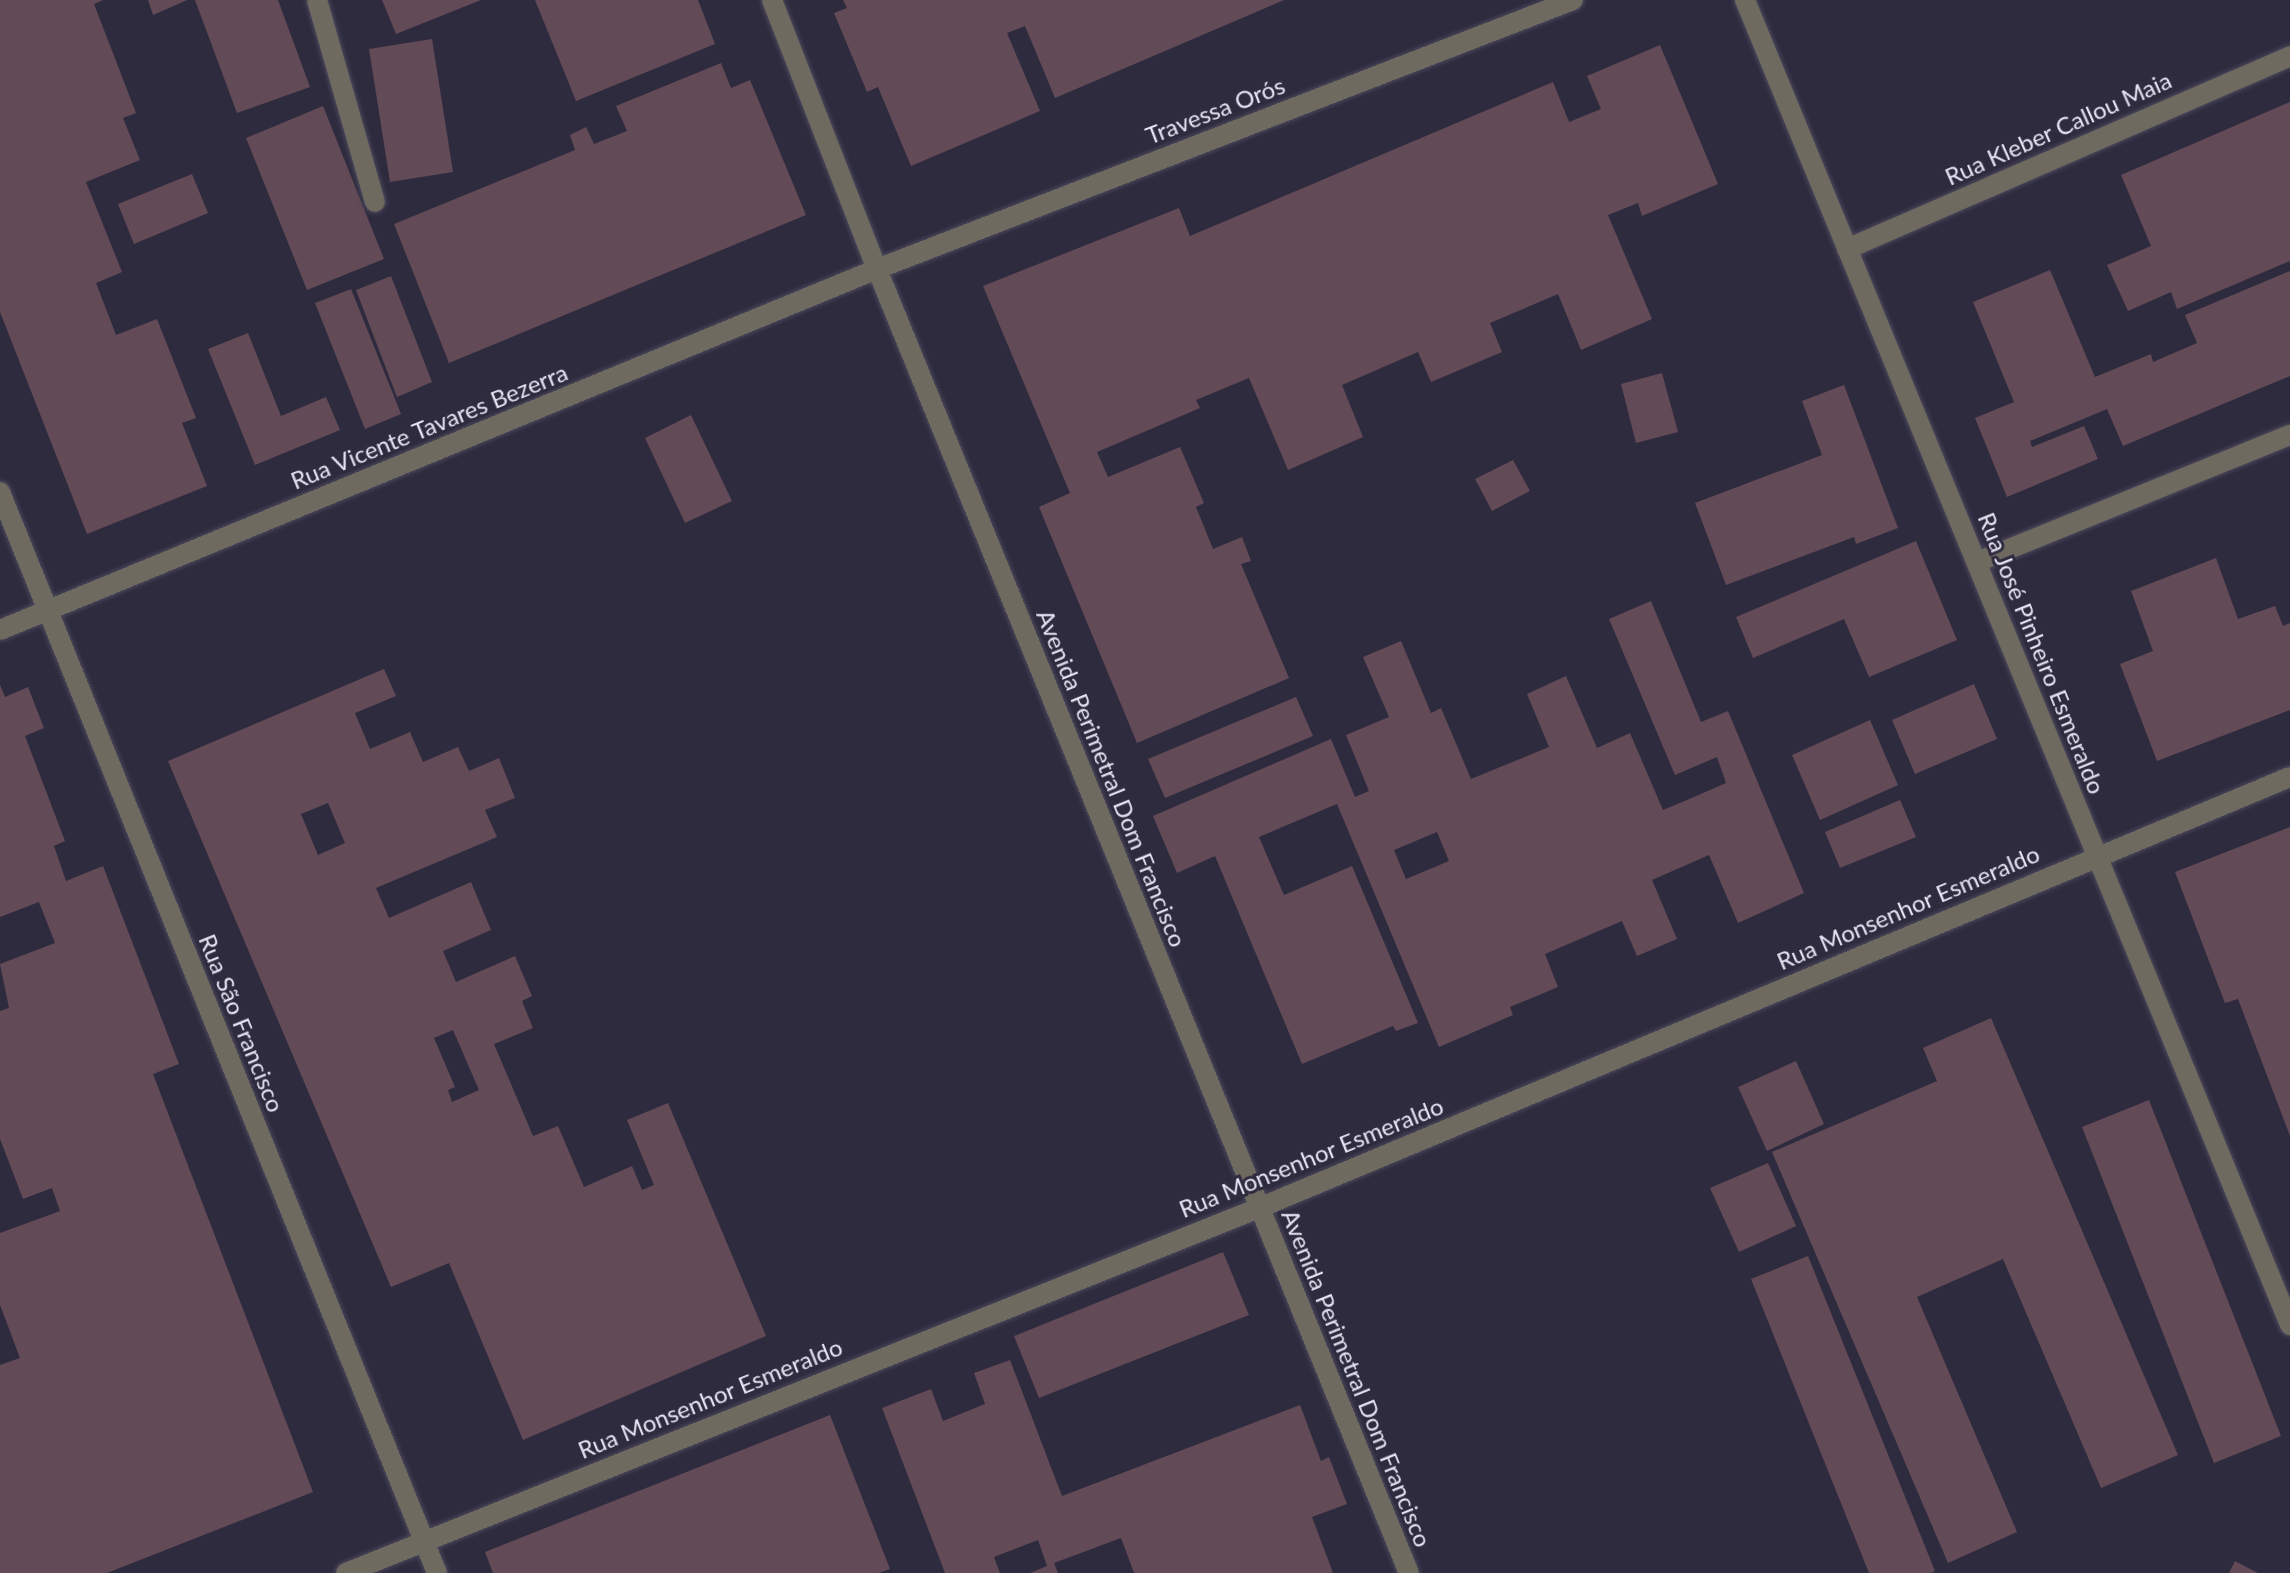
<!DOCTYPE html>
<meta charset="utf-8">
<style>
body{margin:0}
#map{position:relative;width:2290px;height:1573px;overflow:hidden;background:#2f2b3f;font-family:Lato,sans-serif}
div>[style]{position:absolute}
.building>*{inset:0;background:#624a56}
.roads{filter:drop-shadow(0 0 2px #4c495c) drop-shadow(0 0 2px #4c495c)}
.minor>*{height:20px;margin:-10px;padding:0 10px;transform-origin:10px;border-radius:10px;background:#6f6a60}
span{translate:-50% -50%;white-space:nowrap;text-align:center;line-height:1.15;-webkit-text-stroke:6px #2f2b3f;paint-order:stroke}
.street-label{font-size:24px;color:#e6e4f2}
</style>
<div id="map">
<div class="building">
<div style="clip-path:polygon(0 0,103px 0,94px 4px,136px 113px,123px 118px,140px 160px,86px 182px,122px 272px,96px 283px,116px 335px,157px 319px,196px 418px,182px 423px,207px 486px,87px 534px,0 312px)"></div>
<div style="clip-path:polygon(148px 0,187px 0,153px 15px)"></div>
<div style="clip-path:polygon(195px 0,278px 0,310px 87px,237px 113px)"></div>
<div style="clip-path:polygon(382px 0,481px 0,396px 34px)"></div>
<div style="clip-path:polygon(535px 0,698px 0,715px 44px,576px 101px)"></div>
<div style="clip-path:polygon(843px 0,1284px 0,1055px 98px,1025px 26px,1007px 33px,1040px 111px,911px 166px,878px 87px,867px 92px,834px 13px,847px 8px)"></div>
<div style="clip-path:polygon(432px 39px,453px 172px,390px 182px,369px 49px)"></div>
<div style="clip-path:polygon(1660px 45px,1718px 184px,1642px 216px,1638px 203px,1608px 215px,1652px 319px,1581px 350px,1558px 294px,1490px 323px,1502px 352px,1431px 382px,1418px 352px,1342px 385px,1363px 437px,1288px 470px,1249px 378px,1196px 400px,1200px 408px,1097px 452px,1108px 477px,1180px 447px,1204px 503px,1196px 507px,1213px 549px,1242px 537px,1251px 561px,1241px 564px,1289px 678px,1137px 743px,1039px 507px,1070px 493px,983px 286px,1179px 208px,1190px 236px,1553px 82px,1569px 122px,1601px 109px,1587px 76px)"></div>
<div style="clip-path:polygon(721px 63px,731px 88px,750px 80px,806px 215px,449px 363px,394px 224px,575px 150px,570px 135px,586px 127px,594px 144px,627px 131px,616px 106px)"></div>
<div style="clip-path:polygon(2290px 102px,2290px 261px,2177px 309px,2171px 292px,2128px 311px,2107px 265px,2151px 246px,2121px 175px)"></div>
<div style="clip-path:polygon(323px 106px,384px 259px,307px 290px,246px 138px)"></div>
<div style="clip-path:polygon(192px 174px,208px 213px,134px 244px,118px 204px)"></div>
<div style="clip-path:polygon(2050px 270px,2095px 377px,2151px 354px,2153px 362px,2197px 343px,2185px 315px,2290px 271px,2290px 376px,2123px 446px,2107px 409px,2030px 441px,2032px 447px,2084px 426px,2098px 459px,2007px 497px,1975px 418px,2014px 402px,1973px 302px)"></div>
<div style="clip-path:polygon(391px 276px,432px 382px,397px 397px,356px 290px)"></div>
<div style="clip-path:polygon(351px 289px,401px 414px,365px 429px,315px 303px)"></div>
<div style="clip-path:polygon(248px 333px,281px 416px,326px 397px,340px 430px,255px 465px,208px 349px)"></div>
<div style="clip-path:polygon(1662px 373px,1678px 432px,1636px 443px,1621px 384px)"></div>
<div style="clip-path:polygon(1844px 385px,1898px 528px,1856px 544px,1854px 537px,1726px 585px,1695px 503px,1822px 455px,1802px 401px)"></div>
<div style="clip-path:polygon(691px 415px,732px 501px,685px 523px,645px 438px)"></div>
<div style="clip-path:polygon(1513px 460px,1530px 491px,1492px 511px,1475px 479px)"></div>
<div style="clip-path:polygon(1916px 541px,1957px 640px,1869px 677px,1844px 619px,1753px 658px,1736px 617px)"></div>
<div style="clip-path:polygon(2216px 558px,2238px 619px,2275px 606px,2283px 626px,2290px 623px,2290px 710px,2157px 761px,2120px 664px,2153px 651px,2131px 591px)"></div>
<div style="clip-path:polygon(evenodd,1651px 601px,1701px 722px,1728px 711px,1804px 893px,1738px 923px,1709px 855px,1652px 880px,1677px 939px,1637px 956px,1622px 921px,1545px 954px,1558px 987px,1510px 1007px,1513px 1015px,1439px 1047px,1337px 804px,1259px 837px,1284px 895px,1352px 866px,1418px 1023px,1396px 1031px,1393px 1026px,1302px 1064px,1215px 856px,1177px 873px,1153px 816px,1331px 739px,1355px 797px,1369px 791px,1346px 735px,1389px 717px,1363px 657px,1401px 641px,1431px 713px,1441px 708px,1471px 779px,1549px 747px,1527px 694px,1566px 676px,1597px 748px,1630px 733px,1663px 810px,1687px 800px,1726px 783px,1717px 757px,1675px 775px,1609px 619px,1651px 601px,1437px 832px,1449px 861px,1406px 879px,1394px 850px,1437px 832px)"></div>
<div style="clip-path:polygon(evenodd,384px 669px,396px 696px,355px 713px,370px 749px,410px 732px,423px 762px,458px 747px,469px 771px,499px 758px,515px 798px,485px 810px,497px 837px,376px 888px,389px 918px,471px 882px,491px 930px,443px 951px,456px 982px,515px 956px,532px 996px,522px 1001px,533px 1028px,494px 1044px,533px 1136px,558px 1126px,584px 1187px,632px 1166px,642px 1190px,654px 1185px,627px 1120px,668px 1103px,766px 1336px,523px 1440px,449px 1263px,391px 1287px,168px 761px,384px 669px,328px 803px,345px 843px,318px 855px,301px 814px,328px 803px,384px 669px,453px 1030px,479px 1090px,452px 1102px,448px 1090px,455px 1087px,434px 1038px,453px 1030px)"></div>
<div style="clip-path:polygon(1974px 684px,1997px 739px,1915px 774px,1892px 720px)"></div>
<div style="clip-path:polygon(0 685px,5px 697px,28px 687px,44px 728px,25px 736px,65px 841px,54px 846px,66px 881px,103px 866px,179px 1064px,153px 1074px,313px 1492px,107px 1573px,0 1573px,0 1365px,20px 1358px,0 1305px,0 1233px,60px 1211px,52px 1188px,23px 1199px,0 1139px,0 1011px,9px 1008px,0 964px,55px 943px,39px 902px,0 917px)"></div>
<div style="clip-path:polygon(1296px 697px,1313px 736px,1165px 798px,1148px 759px)"></div>
<div style="clip-path:polygon(1870px 720px,1898px 785px,1820px 820px,1792px 755px)"></div>
<div style="clip-path:polygon(1900px 800px,1916px 837px,1840px 868px,1825px 832px)"></div>
<div style="clip-path:polygon(2290px 827px,2290px 1136px,2238px 999px,2225px 1003px,2175px 872px)"></div>
<div style="clip-path:polygon(1991px 1018px,2178px 1455px,2101px 1488px,2003px 1259px,1917px 1297px,2017px 1532px,1948px 1563px,1772px 1152px,1937px 1081px,1923px 1048px)"></div>
<div style="clip-path:polygon(1796px 1061px,1824px 1124px,1767px 1151px,1738px 1087px)"></div>
<div style="clip-path:polygon(2149px 1100px,2281px 1436px,2214px 1463px,2082px 1127px)"></div>
<div style="clip-path:polygon(1768px 1163px,1796px 1226px,1739px 1252px,1710px 1188px)"></div>
<div style="clip-path:polygon(1223px 1252px,1249px 1315px,1039px 1398px,1014px 1336px)"></div>
<div style="clip-path:polygon(1808px 1256px,1935px 1571px,1931px 1573px,1869px 1573px,1751px 1279px)"></div>
<div style="clip-path:polygon(1010px 1360px,1062px 1496px,1300px 1405px,1321px 1461px,1329px 1457px,1347px 1504px,1312px 1517px,1333px 1573px,1134px 1573px,1121px 1538px,1054px 1563px,1058px 1573px,1030px 1573px,1047px 1566px,1038px 1540px,994px 1557px,1000px 1573px,945px 1573px,882px 1408px,931px 1389px,943px 1421px,985px 1404px,974px 1373px)"></div>
<div style="clip-path:polygon(830px 1415px,890px 1569px,879px 1573px,493px 1573px,485px 1552px)"></div>
<div style="clip-path:polygon(2235px 1561px,2258px 1573px,2229px 1573px)"></div>
</div>
<div class="roads">
<div class="minor">
<div style="left:317px;top:0;width:210px;rotate:74deg"></div>
<div style="left:772px;top:0;width:289px;rotate:68.7deg"></div>
<div style="left:877px;top:269px;width:1408px;rotate:67.81deg"></div>
<div style="left:1745px;top:0;width:1433px;rotate:67.64deg"></div>
<div style="left:1847px;top:249px;width:483px;rotate:-23.5deg"></div>
<div style="left:0;top:492px;width:1166px;rotate:67.99deg"></div>
<div style="left:1977px;top:562px;width:338px;rotate:-22.1deg"></div>
<div style="left:0;top:630px;width:948px;rotate:-22.37deg"></div>
<div style="left:877px;top:269px;width:746px;rotate:-21.13deg"></div>
<div style="left:346px;top:1573px;width:983px;rotate:-21.79deg"></div>
<div style="left:1259px;top:1208px;width:1117px;rotate:-22.69deg"></div>
</div>
</div>
<div class="street-label">
<span style="left:1215px;top:110px;rotate:-21deg">Travessa Orós</span>
<span style="left:2058px;top:128px;rotate:-24deg">Rua Kleber Callou Maia</span>
<span style="left:429px;top:426px;rotate:-22deg">Rua Vicente Tavares Bezerra</span>
<span style="left:2042px;top:653px;rotate:68deg">Rua José Pinheiro Esmeraldo</span>
<span style="left:1112px;top:778px;rotate:68deg">Avenida Perimetral Dom Francisco</span>
<span style="left:1908px;top:907px;rotate:-23deg">Rua Monsenhor Esmeraldo</span>
<span style="left:242px;top:1023px;rotate:68deg">Rua São Francisco</span>
<span style="left:1311px;top:1157px;rotate:-22deg">Rua Monsenhor Esmeraldo</span>
<span style="left:1357px;top:1378px;rotate:68deg">Avenida Perimetral Dom Francisco</span>
<span style="left:710px;top:1398px;rotate:-22deg">Rua Monsenhor Esmeraldo</span>
</div>
</div>
